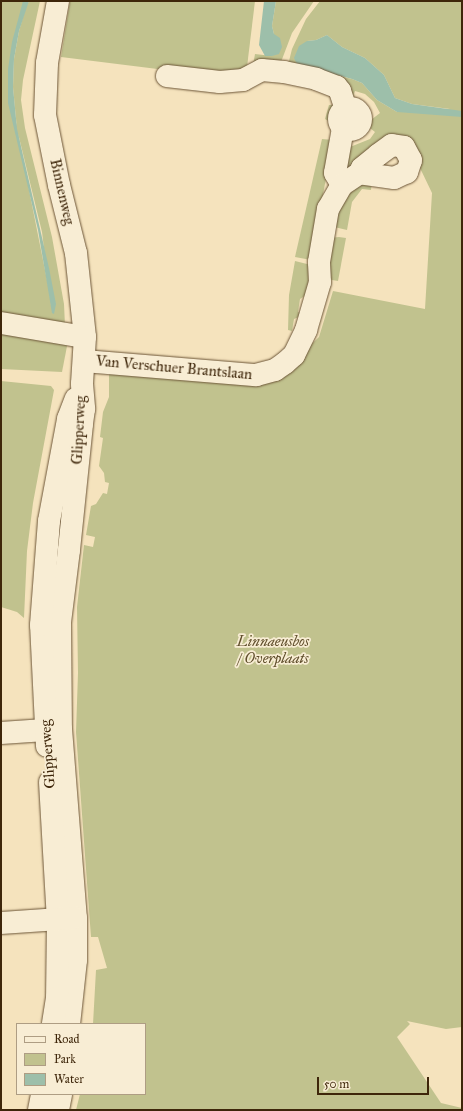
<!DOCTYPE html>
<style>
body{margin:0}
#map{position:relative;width:463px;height:1111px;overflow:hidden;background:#f5e3bd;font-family:"IM FELL Great Primer",serif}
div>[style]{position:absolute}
.green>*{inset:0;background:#c1c28e}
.water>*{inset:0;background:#9dbfaa}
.roads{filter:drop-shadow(0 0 1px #6c5537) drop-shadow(0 0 1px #6c5537)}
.minor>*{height:22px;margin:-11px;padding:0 11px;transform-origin:11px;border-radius:11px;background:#f8edd4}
.minor>.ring{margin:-11px;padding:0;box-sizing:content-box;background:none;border:22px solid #f8edd4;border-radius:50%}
span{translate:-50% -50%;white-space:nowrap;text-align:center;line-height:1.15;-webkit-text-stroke:3.5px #f8edd4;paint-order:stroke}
.street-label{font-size:15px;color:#3e260a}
.park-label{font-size:15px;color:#5f4d2b;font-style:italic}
.frame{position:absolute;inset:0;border:2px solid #3e260a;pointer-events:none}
.legend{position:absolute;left:16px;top:1023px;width:130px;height:72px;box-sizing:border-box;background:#f8edd4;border:1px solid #ae9d83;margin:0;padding:5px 7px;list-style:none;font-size:12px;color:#3e260a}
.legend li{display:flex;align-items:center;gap:8px;height:20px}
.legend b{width:20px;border:1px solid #ae9d83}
.scale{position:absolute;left:317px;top:1077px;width:112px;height:18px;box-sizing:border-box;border:2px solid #3e260a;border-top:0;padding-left:5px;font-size:12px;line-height:14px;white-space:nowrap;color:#3e260a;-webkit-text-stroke:3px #f8edd4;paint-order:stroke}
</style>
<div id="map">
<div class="green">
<div style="clip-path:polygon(1px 1px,25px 1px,8px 79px,23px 160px,49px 290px,52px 313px,42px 232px,17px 129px,13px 87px,14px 59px,19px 31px,26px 7px,29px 1px,40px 1px,23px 80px,21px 100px,25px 128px,52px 237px,64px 304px,65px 326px,1px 324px)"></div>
<div style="clip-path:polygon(70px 1px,255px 1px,247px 67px,230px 78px,61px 57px)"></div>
<div style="clip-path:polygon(276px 1px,314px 1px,292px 33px,281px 62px,252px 71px,255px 54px,272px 56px,274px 34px,272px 26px)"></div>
<div style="clip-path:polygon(evenodd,320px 1px,462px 1px,462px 1027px,446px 1029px,407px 1021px,410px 1024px,397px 1037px,441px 1103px,462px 1108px,462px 1110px,76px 1110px,80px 1094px,145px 1094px,145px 1024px,93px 1024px,96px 970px,107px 968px,98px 937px,91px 937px,76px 732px,78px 673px,77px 607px,84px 545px,93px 547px,95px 537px,86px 535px,91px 506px,96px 504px,103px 493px,107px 494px,109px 483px,105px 482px,104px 473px,99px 466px,103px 438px,100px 437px,103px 412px,109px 397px,109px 370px,280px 374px,319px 337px,333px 291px,425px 309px,432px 193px,409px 145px,336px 183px,345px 149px,370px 139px,375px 132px,366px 125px,367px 123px,380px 113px,374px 102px,365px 94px,355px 91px,352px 99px,291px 68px,289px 61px,292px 49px,306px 19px,320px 1px,327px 35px,342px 47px,365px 58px,384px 75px,395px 98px,412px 104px,450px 109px,397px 112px,377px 100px,362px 83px,352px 79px,339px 76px,307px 41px,316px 40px,327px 35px)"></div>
<div style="clip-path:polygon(329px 105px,336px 105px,332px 123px,325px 119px)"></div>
<div style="clip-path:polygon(322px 139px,333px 140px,311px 260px,295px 257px)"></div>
<div style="clip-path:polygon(372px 180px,371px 190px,362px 189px,352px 202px,347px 230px,330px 226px,338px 194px)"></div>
<div style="clip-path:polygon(339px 237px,346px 238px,338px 281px,332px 280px,326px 276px,329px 238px)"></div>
<div style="clip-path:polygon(295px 261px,311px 265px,306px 295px,300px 299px,298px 312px,306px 314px,294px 319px,292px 331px,288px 330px,289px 295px)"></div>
<div style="clip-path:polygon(1px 333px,68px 341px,62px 372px,1px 369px)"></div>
<div style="clip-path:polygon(1px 381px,51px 386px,54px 390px,33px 503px,27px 551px,24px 618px,17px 612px,1px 607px)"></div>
</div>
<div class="water">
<div style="clip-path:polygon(23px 1px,29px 1px,19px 31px,14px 59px,13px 87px,17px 129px,49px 268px,56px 304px,54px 314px,52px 313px,38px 230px,8px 103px,8px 69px,12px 42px)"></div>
<div style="clip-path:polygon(264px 1px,276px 1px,272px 26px,274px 34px,280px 38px,282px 47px,279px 54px,272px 56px,265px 56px,259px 45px)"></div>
<div style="clip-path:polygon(327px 35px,342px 47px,365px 58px,384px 75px,395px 98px,412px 104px,462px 111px,462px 117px,397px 112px,377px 100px,362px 83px,352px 79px,297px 64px,294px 58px,299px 46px,307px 41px,316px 40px)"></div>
</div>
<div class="roads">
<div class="minor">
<div style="left:58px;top:1px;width:63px;rotate:100.1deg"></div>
<div style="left:47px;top:63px;width:52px;rotate:92.2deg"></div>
<div style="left:45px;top:115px;width:71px;rotate:78.7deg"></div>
<div style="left:59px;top:185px;width:70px;rotate:76deg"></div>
<div style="left:76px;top:253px;width:84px;rotate:83.9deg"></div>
<div style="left:85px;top:337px;width:47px;rotate:93.7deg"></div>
<div style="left:82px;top:384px;width:25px;rotate:85deg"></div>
<div style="left:84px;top:409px;width:15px;rotate:98deg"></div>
<div style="left:82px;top:424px;width:127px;rotate:95.9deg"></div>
<div style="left:69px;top:550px;width:73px;rotate:97.1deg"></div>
<div style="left:60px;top:622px;width:107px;rotate:89.5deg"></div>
<div style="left:61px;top:729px;width:190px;rotate:85.5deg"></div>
<div style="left:76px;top:918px;width:42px;rotate:90deg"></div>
<div style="left:76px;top:960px;width:64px;rotate:96.2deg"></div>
<div style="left:167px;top:76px;width:53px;rotate:6.5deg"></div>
<div style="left:220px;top:82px;width:23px;rotate:-5deg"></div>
<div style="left:243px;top:80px;width:21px;rotate:-28deg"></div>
<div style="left:262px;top:70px;width:22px;rotate:5deg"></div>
<div style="left:284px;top:72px;width:33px;rotate:12deg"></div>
<div style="left:316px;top:79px;width:22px;rotate:21deg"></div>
<div style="left:337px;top:87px;width:5px;rotate:53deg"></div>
<div style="left:340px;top:91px;width:19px;rotate:72deg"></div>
<div class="ring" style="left:339px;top:108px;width:0;height:0"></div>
<div style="left:342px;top:185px;width:14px;rotate:-120deg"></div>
<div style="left:335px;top:173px;width:46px;rotate:-79.9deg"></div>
<div style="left:1px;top:323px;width:85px;rotate:9.5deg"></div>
<div style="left:84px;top:361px;width:173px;rotate:4.7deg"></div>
<div style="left:256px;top:375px;width:20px;rotate:-15deg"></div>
<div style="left:275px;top:370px;width:12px;rotate:-35deg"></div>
<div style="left:285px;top:363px;width:12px;rotate:-42deg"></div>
<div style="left:294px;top:355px;width:28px;rotate:-64deg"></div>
<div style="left:306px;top:330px;width:50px;rotate:-73.7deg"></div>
<div style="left:320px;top:282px;width:20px;rotate:-93deg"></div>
<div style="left:319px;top:262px;width:54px;rotate:-80.4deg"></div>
<div style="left:328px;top:209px;width:28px;rotate:-60deg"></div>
<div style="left:342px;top:185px;width:22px;rotate:-34deg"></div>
<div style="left:360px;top:173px;width:5px;rotate:-68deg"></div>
<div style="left:362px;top:168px;width:21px;rotate:-39deg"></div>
<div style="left:378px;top:155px;width:17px;rotate:-36deg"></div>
<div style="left:392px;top:145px;width:12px;rotate:9deg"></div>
<div style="left:404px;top:147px;width:15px;rotate:62deg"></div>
<div style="left:411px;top:160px;width:13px;rotate:108deg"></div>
<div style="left:407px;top:172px;width:14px;rotate:155deg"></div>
<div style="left:394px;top:178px;width:34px;rotate:-172deg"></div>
<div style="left:1px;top:733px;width:59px;rotate:-3.9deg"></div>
<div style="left:47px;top:746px;width:121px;rotate:-92.8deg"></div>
<div style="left:41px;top:625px;width:104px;rotate:-85.6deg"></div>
<div style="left:49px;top:521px;width:104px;rotate:-79.4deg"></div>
<div style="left:68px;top:419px;width:22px;rotate:-69deg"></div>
<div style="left:50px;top:782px;width:138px;rotate:86.7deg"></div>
<div style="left:58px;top:920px;width:78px;rotate:90.7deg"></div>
<div style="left:57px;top:998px;width:26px;rotate:99deg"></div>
<div style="left:1px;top:923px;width:73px;rotate:-3.9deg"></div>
<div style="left:39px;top:1110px;width:16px;rotate:-79deg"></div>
<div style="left:58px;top:1110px;width:16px;rotate:-79deg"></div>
</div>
</div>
<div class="street-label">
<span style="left:62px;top:192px;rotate:77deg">Binnenweg</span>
<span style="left:174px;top:368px;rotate:5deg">Van Verschuer Brantslaan</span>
<span style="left:79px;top:430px;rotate:-87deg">Glipperweg</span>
<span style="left:48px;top:754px;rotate:-94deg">Glipperweg</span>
</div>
<div class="park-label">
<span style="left:273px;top:650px">Linnaeusbos<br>/ Overplaats</span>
</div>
<div class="frame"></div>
<ul class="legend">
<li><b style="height:5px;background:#f8edd4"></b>Road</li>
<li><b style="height:11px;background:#c1c28e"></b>Park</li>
<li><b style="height:11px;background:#9dbfaa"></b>Water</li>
</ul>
<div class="scale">50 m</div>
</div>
